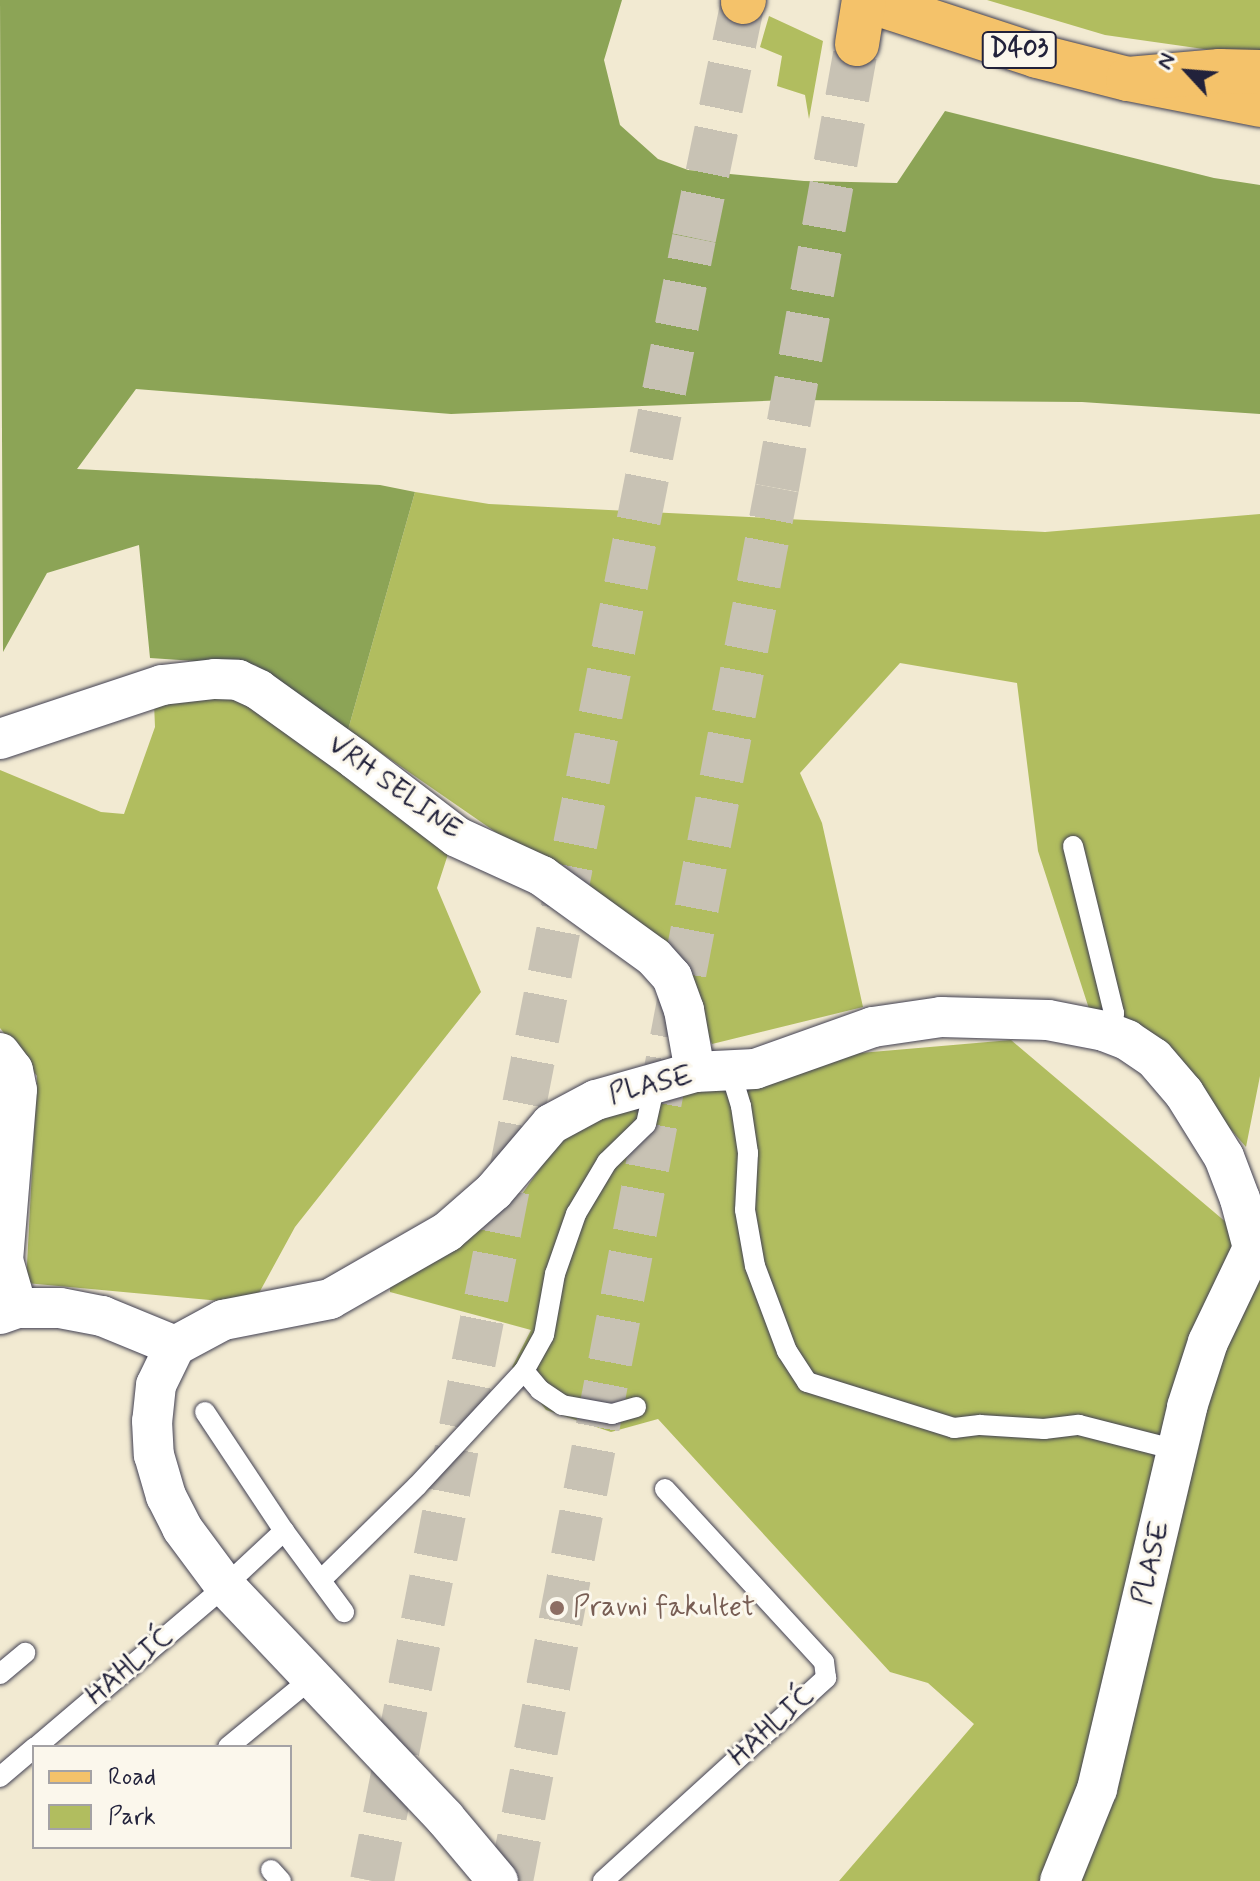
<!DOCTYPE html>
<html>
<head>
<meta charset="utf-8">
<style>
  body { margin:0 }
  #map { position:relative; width:1260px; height:1881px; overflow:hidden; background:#f2ead2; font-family:Mynerve,sans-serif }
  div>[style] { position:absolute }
  .green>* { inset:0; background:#b1bd5f }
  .forest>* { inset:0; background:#8ca456 }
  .highway-tunnel>* { height:44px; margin-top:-22px; transform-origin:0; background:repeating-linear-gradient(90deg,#c8c2b4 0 44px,transparent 0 66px) }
  .roads { filter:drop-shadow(0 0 2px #414052) drop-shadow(0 0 2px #414052) }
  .lane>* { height:20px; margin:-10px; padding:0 10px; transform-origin:10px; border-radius:10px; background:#fff }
  .street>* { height:40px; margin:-20px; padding:0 20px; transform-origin:20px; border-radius:20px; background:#fff }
  .primary>* { height:44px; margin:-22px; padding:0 22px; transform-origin:22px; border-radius:22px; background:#f4c26a }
  .highway>* { height:44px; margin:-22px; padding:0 22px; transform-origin:22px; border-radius:22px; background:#f4c26a }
  .dots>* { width:22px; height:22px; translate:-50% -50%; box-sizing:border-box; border:4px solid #fbf7ec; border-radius:50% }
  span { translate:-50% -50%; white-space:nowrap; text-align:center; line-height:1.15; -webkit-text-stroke:6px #fbf7ec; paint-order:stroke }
  .shield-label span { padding:2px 6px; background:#fbf7ec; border:2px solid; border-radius:6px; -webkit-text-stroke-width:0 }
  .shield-label { font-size:26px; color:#22223b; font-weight:700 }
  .street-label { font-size:28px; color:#22223b }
  .education-label { font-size:28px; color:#785e54 }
  .left { translate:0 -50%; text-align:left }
  .legend { position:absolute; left:32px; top:1745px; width:260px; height:104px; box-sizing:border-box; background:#fbf7ec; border:2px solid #a4a2a5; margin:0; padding:10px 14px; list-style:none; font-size:24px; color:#22223b }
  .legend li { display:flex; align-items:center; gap:16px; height:40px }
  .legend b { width:40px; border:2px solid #a4a2a5 }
  .north { position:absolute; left:1148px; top:32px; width:80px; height:80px; -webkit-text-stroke:6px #fbf7ec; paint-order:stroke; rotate:296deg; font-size:22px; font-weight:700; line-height:32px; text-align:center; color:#22223b }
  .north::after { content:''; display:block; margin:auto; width:28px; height:36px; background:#22223b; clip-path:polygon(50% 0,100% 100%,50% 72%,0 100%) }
</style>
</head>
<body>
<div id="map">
  <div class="green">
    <i style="clip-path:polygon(987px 0,1260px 0,1260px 57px,1105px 35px)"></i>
    <i style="clip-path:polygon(769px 16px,823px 41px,809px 119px,805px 95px,777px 86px,782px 56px,760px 47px)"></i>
    <i style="clip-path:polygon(415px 492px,489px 504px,1045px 532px,1260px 514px,1260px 1076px,1246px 1147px,1138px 1023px,1092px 1018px,1038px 851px,1017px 683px,900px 663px,800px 773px,822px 823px,863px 1007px,712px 1044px,665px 943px,539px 862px,348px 730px)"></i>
    <i style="clip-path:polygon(245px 691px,449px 851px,437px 888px,481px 992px,295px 1227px,253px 1304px,26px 1283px,37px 1076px,0 1028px,0 770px,101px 812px,124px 814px,155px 727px,154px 703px)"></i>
    <i style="clip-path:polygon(1011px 1040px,1260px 1251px,1260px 1881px,839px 1881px,974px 1724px,928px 1683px,890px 1672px,658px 1419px,611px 1432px,546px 1410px,512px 1367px,531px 1330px,390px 1292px,390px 1282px,458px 1245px,520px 1197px,561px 1138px,627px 1103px,837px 1055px)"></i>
  </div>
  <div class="forest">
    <i style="clip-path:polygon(0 0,622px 0,604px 60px,620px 125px,658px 159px,688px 170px,804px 181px,897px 183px,945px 111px,1214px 178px,1260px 185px,1260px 414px,1082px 402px,786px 400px,451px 414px,136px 389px,77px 469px,380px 485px,415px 492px,348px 730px,255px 665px,150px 658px,139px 545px,47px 573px,3px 652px)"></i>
  </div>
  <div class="highway-tunnel">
    <i style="left:372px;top:1881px;width:1674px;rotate:-78.91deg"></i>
    <i style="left:694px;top:238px;width:241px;rotate:-78.3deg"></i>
    <i style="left:511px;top:1881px;width:1418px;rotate:-79.19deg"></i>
    <i style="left:777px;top:488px;width:451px;rotate:-79.8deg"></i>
  </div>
  <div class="roads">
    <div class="lane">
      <i style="left:1073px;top:846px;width:172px;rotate:76.2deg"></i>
      <i style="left:1114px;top:1013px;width:21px;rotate:98deg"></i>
      <i style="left:730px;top:1070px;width:38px;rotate:73deg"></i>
      <i style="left:741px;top:1106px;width:48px;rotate:81.5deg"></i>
      <i style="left:748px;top:1153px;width:57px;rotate:93deg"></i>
      <i style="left:745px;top:1210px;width:57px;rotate:79.9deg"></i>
      <i style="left:755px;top:1266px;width:91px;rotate:69.4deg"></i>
      <i style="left:787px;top:1351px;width:37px;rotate:57deg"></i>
      <i style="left:807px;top:1382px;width:154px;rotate:17.4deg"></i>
      <i style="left:954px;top:1428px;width:26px;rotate:-7deg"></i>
      <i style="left:980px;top:1425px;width:64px;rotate:3.6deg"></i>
      <i style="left:1044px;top:1429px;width:35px;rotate:-7deg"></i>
      <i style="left:1079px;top:1425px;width:101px;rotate:14.3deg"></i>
      <i style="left:524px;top:1371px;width:25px;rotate:50deg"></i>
      <i style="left:540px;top:1390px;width:27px;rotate:34deg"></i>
      <i style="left:562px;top:1405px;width:51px;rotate:10.2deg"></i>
      <i style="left:612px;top:1414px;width:25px;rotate:-16deg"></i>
      <i style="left:205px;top:1412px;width:143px;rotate:56.4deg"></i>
      <i style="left:321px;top:1580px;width:134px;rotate:-44.4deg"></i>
      <i style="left:417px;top:1486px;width:157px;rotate:-47.1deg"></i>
      <i style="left:524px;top:1371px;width:41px;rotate:-60.9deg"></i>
      <i style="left:544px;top:1335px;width:62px;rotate:-79.8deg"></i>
      <i style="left:555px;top:1274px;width:64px;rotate:-70.7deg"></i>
      <i style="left:576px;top:1214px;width:61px;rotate:-59.2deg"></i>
      <i style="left:607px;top:1162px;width:54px;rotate:-44.3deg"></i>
      <i style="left:646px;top:1124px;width:41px;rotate:-77.3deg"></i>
      <i style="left:0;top:1674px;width:33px;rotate:-40deg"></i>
      <i style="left:36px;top:1747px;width:248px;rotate:-40.4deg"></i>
      <i style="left:225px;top:1586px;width:81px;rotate:-43deg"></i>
      <i style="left:284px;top:1531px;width:101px;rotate:53.5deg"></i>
      <i style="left:228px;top:1747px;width:109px;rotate:-39.4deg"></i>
      <i style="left:0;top:1777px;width:45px;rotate:-40.5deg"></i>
      <i style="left:271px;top:1870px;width:15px;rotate:48deg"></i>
      <i style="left:603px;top:1881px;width:302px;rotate:-42.3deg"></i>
      <i style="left:826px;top:1678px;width:16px;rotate:-97deg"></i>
      <i style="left:824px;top:1662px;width:235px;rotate:-132.6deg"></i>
    </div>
    <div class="street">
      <i style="left:0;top:739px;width:171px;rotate:-18.4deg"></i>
      <i style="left:162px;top:685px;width:53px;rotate:-6.5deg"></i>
      <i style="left:215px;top:679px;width:23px;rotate:2deg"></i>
      <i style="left:238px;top:680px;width:23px;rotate:25deg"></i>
      <i style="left:259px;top:690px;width:118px;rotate:35.7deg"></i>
      <i style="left:355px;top:759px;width:128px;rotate:37.4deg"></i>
      <i style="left:457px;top:837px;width:94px;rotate:24.6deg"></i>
      <i style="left:542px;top:876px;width:138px;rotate:35.9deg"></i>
      <i style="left:654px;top:957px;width:27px;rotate:48deg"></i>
      <i style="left:672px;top:977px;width:35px;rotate:70deg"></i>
      <i style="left:684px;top:1010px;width:63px;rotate:79.9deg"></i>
      <i style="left:0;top:1053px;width:21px;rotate:53deg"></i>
      <i style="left:13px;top:1070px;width:20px;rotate:79deg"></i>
      <i style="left:17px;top:1090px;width:171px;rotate:94.7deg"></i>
      <i style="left:3px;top:1260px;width:50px;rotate:73.7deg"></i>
      <i style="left:0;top:1314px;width:18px;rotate:-19deg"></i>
      <i style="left:17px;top:1308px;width:43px"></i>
      <i style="left:60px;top:1308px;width:43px;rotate:10.8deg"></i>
      <i style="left:102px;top:1316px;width:79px;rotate:22.3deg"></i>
      <i style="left:175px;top:1346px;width:55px;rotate:-28.4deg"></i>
      <i style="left:223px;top:1320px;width:109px;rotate:-11.1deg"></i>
      <i style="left:330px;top:1299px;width:135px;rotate:-29.8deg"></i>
      <i style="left:447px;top:1232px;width:62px;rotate:-41.1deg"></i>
      <i style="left:494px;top:1191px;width:88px;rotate:-49.6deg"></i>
      <i style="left:551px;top:1124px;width:51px;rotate:-28.1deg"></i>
      <i style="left:596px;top:1100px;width:103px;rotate:-15.8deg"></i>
      <i style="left:695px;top:1072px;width:60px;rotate:-2.9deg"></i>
      <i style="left:755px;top:1069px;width:125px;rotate:-19.6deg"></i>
      <i style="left:873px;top:1027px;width:69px;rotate:-8.4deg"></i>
      <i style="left:941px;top:1017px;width:107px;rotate:1.6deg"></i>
      <i style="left:1048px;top:1020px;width:57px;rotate:11.1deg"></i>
      <i style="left:1104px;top:1031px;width:25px;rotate:21deg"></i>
      <i style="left:1127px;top:1040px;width:32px;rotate:34deg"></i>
      <i style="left:1154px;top:1058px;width:46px;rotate:49.4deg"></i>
      <i style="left:1184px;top:1093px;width:75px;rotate:58deg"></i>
      <i style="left:1224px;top:1157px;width:45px;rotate:69.1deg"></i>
      <i style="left:1240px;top:1199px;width:51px;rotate:75.1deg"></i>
      <i style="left:175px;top:1346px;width:43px;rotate:116deg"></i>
      <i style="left:156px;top:1385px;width:36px;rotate:96deg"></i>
      <i style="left:152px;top:1421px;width:34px;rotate:87deg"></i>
      <i style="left:154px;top:1455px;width:43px;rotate:73.7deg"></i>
      <i style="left:166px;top:1496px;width:36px;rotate:63deg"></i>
      <i style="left:182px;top:1528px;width:72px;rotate:53.4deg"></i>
      <i style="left:225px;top:1586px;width:320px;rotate:46.5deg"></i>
      <i style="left:445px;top:1818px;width:82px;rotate:49.9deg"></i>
      <i style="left:1060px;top:1881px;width:99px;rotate:-68.1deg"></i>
      <i style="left:1097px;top:1789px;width:392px;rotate:-76.7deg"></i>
      <i style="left:1187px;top:1407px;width:68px;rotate:-72.1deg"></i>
      <i style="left:1208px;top:1342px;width:104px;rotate:-64.4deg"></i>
      <i style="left:1253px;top:1248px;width:7px;rotate:-8deg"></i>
    </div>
    <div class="primary">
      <i style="left:866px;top:0;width:180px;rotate:18.1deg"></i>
      <i style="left:1037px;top:56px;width:94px;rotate:14.2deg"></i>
      <i style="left:1128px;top:79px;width:135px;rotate:11.1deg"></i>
    </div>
    <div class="highway">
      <i style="left:743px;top:2px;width:2px;rotate:-63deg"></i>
      <i style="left:857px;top:44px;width:45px;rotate:-81deg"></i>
      <i style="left:1128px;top:79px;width:92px;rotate:-5deg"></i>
      <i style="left:1220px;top:71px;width:40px;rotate:1.4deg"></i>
    </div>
  </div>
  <div class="dots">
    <i style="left:557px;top:1608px;background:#8d6e63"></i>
  </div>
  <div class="shield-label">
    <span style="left:1019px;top:50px">D403</span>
  </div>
  <div class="street-label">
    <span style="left:394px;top:788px;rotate:36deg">VRH SELINE</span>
    <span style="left:651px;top:1086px;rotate:-14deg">PLASE</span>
    <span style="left:1152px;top:1563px;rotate:-77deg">PLASE</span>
    <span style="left:130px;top:1667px;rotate:-40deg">HAHLIĆ</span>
    <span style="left:772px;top:1727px;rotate:-42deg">HAHLIĆ</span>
  </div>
  <div class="education-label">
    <span class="left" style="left:573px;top:1608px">Pravni fakultet</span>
  </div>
  <ul class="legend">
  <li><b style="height:10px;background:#f4c26a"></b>Road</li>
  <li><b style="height:22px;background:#b1bd5f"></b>Park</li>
  </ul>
  <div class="north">N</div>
</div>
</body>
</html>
